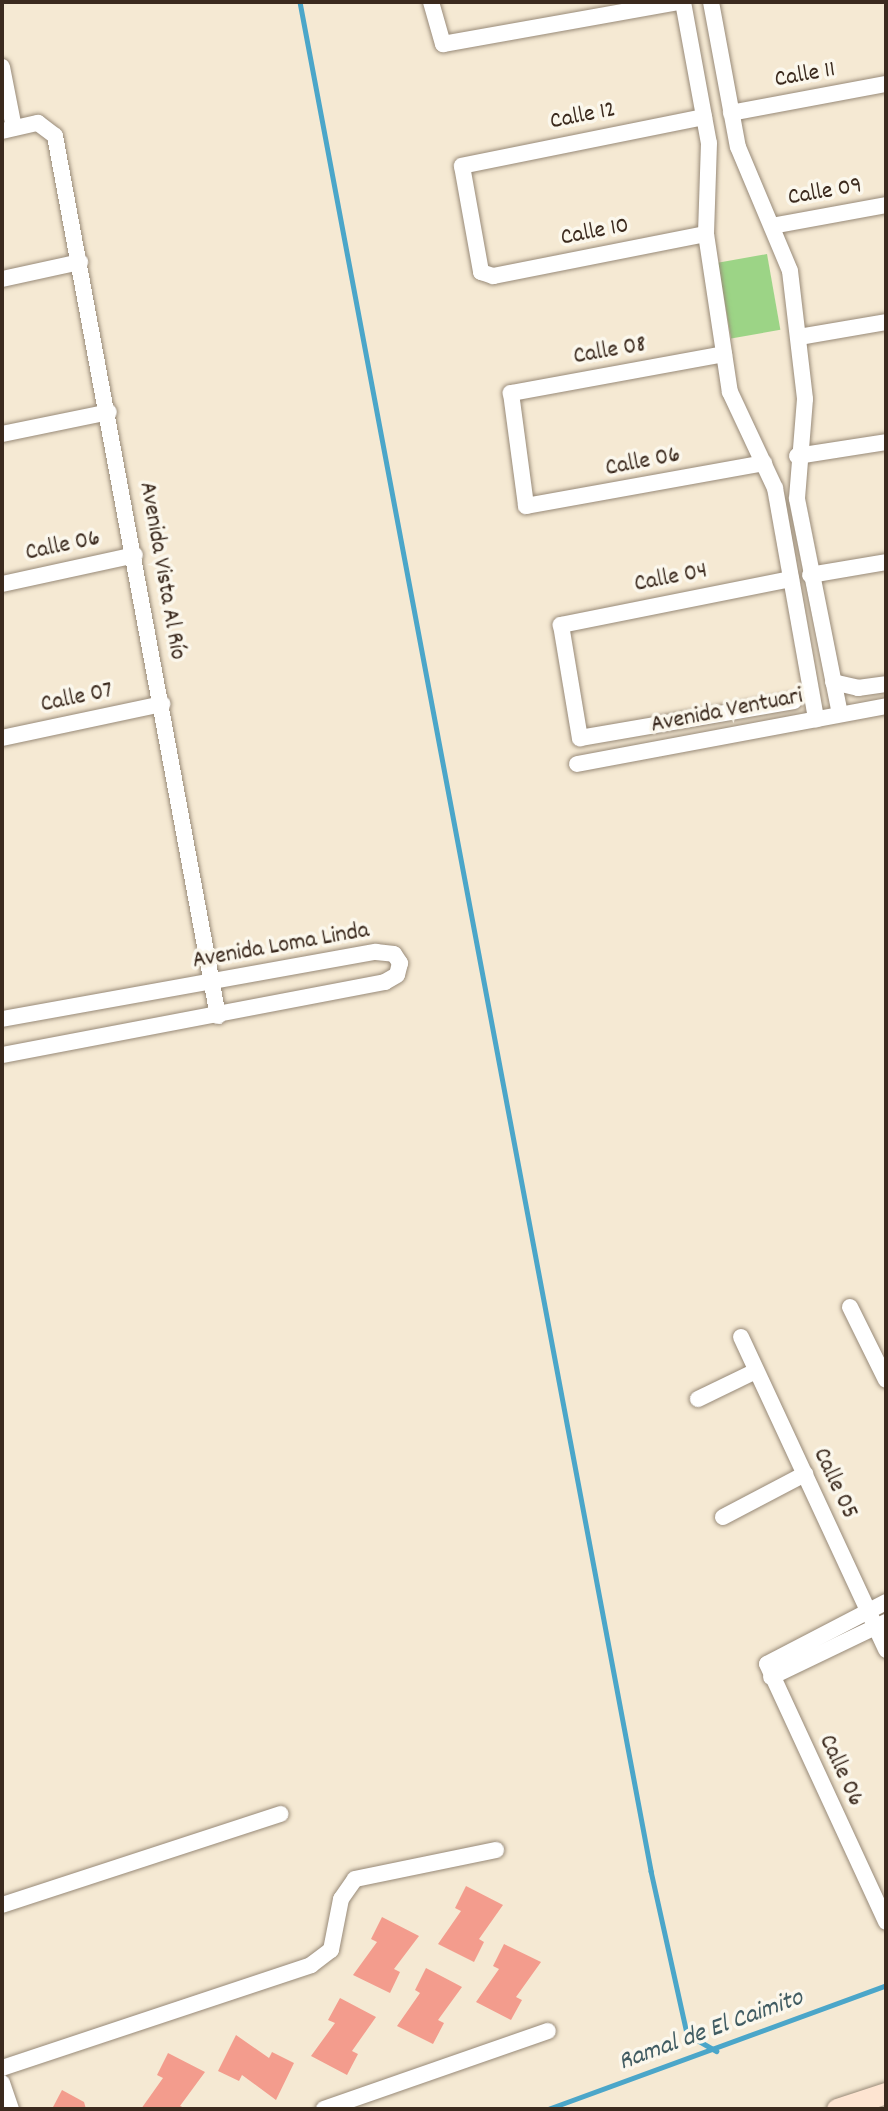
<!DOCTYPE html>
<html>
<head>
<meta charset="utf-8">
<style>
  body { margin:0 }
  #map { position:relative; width:888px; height:2111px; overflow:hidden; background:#f5e9d3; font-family:Dekko,sans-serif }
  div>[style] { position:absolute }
  .green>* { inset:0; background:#9cd486; transform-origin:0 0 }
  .stream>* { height:4.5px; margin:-2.25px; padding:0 2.25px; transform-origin:2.25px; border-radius:2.25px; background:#4ba6c9 }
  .building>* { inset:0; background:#f39c8d }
  .roads { filter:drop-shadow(0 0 2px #988a78) drop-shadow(0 0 2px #988a78) }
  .street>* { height:16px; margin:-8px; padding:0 8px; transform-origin:8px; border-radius:8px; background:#fff }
  .secondary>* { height:21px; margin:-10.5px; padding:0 10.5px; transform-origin:10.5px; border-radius:10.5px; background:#fde4d1 }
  span { translate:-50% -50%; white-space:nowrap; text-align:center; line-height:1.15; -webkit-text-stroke:7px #fbf7ec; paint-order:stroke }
  .street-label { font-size:24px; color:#3b2a1e }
  .water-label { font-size:26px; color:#415c62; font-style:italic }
  .frame { position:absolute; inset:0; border:4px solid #3b2a1e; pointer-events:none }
</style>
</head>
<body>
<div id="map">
  <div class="green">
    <i style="left:767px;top:254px;width:77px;height:50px;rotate:80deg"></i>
  </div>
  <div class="stream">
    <i style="left:300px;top:2px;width:1902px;rotate:79.36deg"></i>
    <i style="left:651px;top:1871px;width:167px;rotate:77.5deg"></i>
    <i style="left:687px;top:2034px;width:34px;rotate:30deg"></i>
    <i style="left:548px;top:2109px;width:360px;rotate:-20.1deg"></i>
  </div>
  <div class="building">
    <i style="clip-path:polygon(466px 1886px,503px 1905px,479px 1939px,484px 1942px,474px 1962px,438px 1944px,461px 1911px,455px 1908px)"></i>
    <i style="clip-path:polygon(382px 1917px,419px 1936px,394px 1969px,400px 1972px,390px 1993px,353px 1975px,377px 1942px,371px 1939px)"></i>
    <i style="clip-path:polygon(504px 1944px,541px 1962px,516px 1997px,522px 2000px,511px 2020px,476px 2002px,499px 1969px,493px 1966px)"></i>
    <i style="clip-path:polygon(426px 1968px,462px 1987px,438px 2020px,444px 2023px,433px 2044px,397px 2026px,420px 1993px,415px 1990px)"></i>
    <i style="clip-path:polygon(340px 1998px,376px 2017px,352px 2051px,358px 2054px,347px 2075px,311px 2056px,335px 2023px,328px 2020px)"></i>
    <i style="clip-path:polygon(236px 2035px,269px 2058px,272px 2052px,294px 2063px,276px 2100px,242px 2075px,239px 2081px,218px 2071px)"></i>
    <i style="clip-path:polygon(168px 2053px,205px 2072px,180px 2106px,187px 2109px,141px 2109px,163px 2078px,157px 2075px)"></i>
    <i style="clip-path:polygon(62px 2090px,84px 2102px,86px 2109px,52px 2109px)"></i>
  </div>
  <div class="roads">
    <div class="street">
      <i style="left:431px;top:2px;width:44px;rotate:74.1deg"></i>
      <i style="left:443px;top:44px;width:240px;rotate:-10.1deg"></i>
      <i style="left:683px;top:2px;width:143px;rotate:79.6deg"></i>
      <i style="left:709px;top:143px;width:91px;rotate:91.9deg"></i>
      <i style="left:706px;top:234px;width:160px;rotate:81.4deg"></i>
      <i style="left:730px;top:392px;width:106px;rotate:64.9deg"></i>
      <i style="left:775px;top:488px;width:235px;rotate:79.9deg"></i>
      <i style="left:711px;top:2px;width:147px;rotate:79.5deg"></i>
      <i style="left:738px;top:147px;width:134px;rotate:67.2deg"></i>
      <i style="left:790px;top:271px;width:129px;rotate:83.3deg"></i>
      <i style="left:805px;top:399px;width:100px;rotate:94.6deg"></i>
      <i style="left:797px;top:499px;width:219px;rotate:78.7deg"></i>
      <i style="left:2px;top:67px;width:62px;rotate:78.9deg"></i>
      <i style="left:731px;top:113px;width:158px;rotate:-10.6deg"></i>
      <i style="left:704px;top:117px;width:247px;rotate:168.6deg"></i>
      <i style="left:462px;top:166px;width:108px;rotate:79.8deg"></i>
      <i style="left:481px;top:272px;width:13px;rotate:18deg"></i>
      <i style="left:493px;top:276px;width:217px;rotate:-11.2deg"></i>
      <i style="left:2px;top:131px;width:37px;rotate:-13deg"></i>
      <i style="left:38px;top:123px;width:21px;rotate:37deg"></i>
      <i style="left:55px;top:136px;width:895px;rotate:79.51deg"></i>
      <i style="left:772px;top:226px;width:116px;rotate:-10.4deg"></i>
      <i style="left:2px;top:279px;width:80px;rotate:-12.3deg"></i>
      <i style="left:799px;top:337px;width:88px;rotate:-9.8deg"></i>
      <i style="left:724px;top:354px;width:217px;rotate:169.6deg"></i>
      <i style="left:511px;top:393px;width:114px;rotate:82.4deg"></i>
      <i style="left:526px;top:506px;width:242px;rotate:-10.2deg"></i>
      <i style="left:2px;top:434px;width:109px;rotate:-11.6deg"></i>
      <i style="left:797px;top:456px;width:90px;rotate:-8.9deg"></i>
      <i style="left:810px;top:575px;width:77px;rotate:-9.7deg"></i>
      <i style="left:791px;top:579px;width:235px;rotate:168.7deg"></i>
      <i style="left:561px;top:625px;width:115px;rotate:80.5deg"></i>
      <i style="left:580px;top:738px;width:217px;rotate:-9.8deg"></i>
      <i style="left:2px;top:584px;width:136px;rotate:-12.3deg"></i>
      <i style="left:833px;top:682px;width:26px;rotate:13deg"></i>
      <i style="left:858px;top:688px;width:28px;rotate:-8deg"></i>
      <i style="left:2px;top:738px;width:164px;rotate:-12deg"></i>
      <i style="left:577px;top:764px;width:314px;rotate:-10.6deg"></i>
      <i style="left:2px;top:1019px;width:380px;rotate:-10.2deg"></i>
      <i style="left:376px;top:952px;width:18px;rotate:6deg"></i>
      <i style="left:394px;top:954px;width:11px;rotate:56deg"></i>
      <i style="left:400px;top:963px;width:12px;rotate:104deg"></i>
      <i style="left:397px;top:975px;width:14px;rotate:150deg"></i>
      <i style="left:385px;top:982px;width:390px;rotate:169.2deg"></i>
      <i style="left:850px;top:1307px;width:81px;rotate:63.7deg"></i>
      <i style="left:741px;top:1337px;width:345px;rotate:65.1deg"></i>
      <i style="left:698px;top:1399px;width:64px;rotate:-25.8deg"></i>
      <i style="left:723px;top:1517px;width:93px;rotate:-27.7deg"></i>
      <i style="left:886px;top:1602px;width:134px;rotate:152.5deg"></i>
      <i style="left:767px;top:1664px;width:284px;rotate:65.2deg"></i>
      <i style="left:771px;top:1677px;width:127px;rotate:-25.6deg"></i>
      <i style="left:2px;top:1905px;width:293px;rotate:-18.1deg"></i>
      <i style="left:2px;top:2068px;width:326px;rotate:-18.4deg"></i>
      <i style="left:311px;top:1965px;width:25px;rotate:-37deg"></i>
      <i style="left:331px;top:1950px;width:52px;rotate:-78.9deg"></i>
      <i style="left:341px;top:1899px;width:24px;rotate:-55deg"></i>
      <i style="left:355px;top:1879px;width:144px;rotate:-11.6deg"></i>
      <i style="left:2px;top:2083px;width:28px;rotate:71deg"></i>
      <i style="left:324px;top:2109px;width:237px;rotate:-19.2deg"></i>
    </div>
    <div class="secondary">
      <i style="left:837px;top:2109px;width:52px;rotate:-18.1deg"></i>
    </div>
  </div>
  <div class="street-label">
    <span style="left:805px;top:76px;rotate:-10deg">Calle 11</span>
    <span style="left:583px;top:117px;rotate:-11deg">Calle 12</span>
    <span style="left:825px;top:193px;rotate:-10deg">Calle 09</span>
    <span style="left:595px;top:233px;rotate:-11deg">Calle 10</span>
    <span style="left:610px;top:352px;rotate:-10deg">Calle 08</span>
    <span style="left:643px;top:463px;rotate:-11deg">Calle 06</span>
    <span style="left:63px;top:547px;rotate:-12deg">Calle 06</span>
    <span style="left:161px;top:571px;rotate:80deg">Avenida Vista Al Río</span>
    <span style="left:671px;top:579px;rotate:-11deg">Calle 04</span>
    <span style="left:77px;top:699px;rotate:-12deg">Calle 07</span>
    <span style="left:727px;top:712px;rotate:-11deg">Avenida Ventuari</span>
    <span style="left:281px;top:947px;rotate:-10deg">Avenida Loma Linda</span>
    <span style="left:834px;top:1484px;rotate:65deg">Calle 05</span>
    <span style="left:840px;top:1771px;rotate:65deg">Calle 06</span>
  </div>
  <div class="water-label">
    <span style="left:711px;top:2031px;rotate:-20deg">Ramal de El Caimito</span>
  </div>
  <div class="frame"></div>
</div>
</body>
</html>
